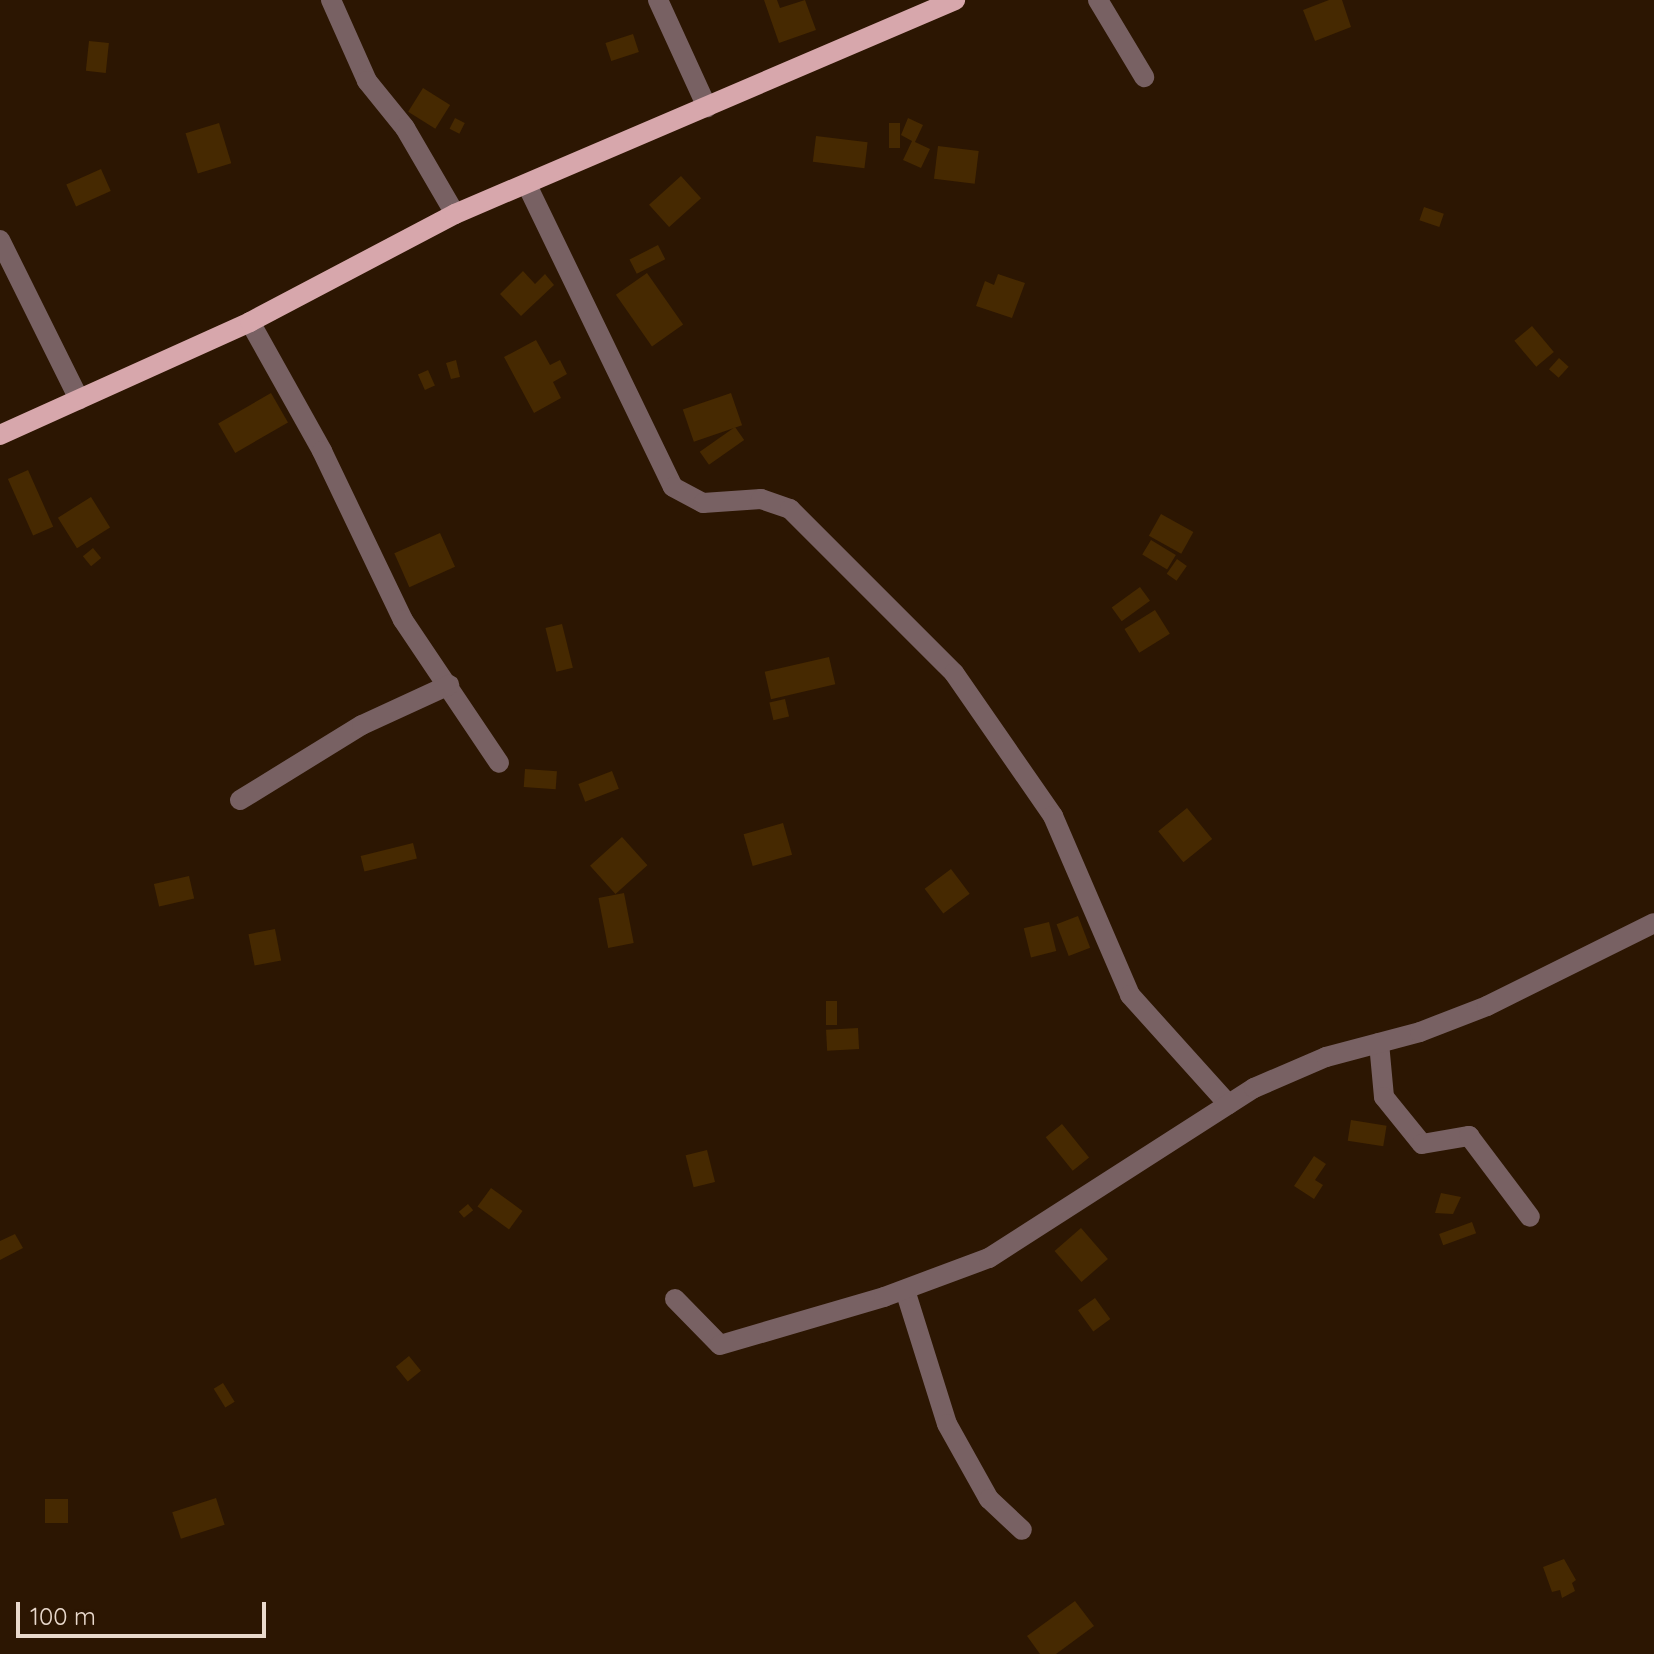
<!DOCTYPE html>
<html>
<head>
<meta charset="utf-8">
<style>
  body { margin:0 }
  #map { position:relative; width:1654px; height:1654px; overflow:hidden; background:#2c1602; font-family:Quicksand,sans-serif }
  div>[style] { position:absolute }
  .building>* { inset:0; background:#462901; transform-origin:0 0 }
  .minor>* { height:20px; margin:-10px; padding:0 10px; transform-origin:10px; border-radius:10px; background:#786163 }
  .major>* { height:20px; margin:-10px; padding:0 10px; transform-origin:10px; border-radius:10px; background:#d7a7ac }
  span { translate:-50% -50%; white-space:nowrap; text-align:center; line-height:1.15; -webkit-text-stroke:6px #2c1602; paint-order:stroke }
  .scale { position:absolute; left:16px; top:1602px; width:250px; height:36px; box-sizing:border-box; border:4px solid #e9d9cd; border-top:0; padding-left:10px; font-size:24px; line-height:28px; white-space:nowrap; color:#e9d9cd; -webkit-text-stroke:6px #2c1602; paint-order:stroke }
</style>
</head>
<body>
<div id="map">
  <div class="building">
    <i style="clip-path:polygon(764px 0,777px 0,780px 8px,805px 0,816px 30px,779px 43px)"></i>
    <i style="clip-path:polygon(1329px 0,1342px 0,1351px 27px,1315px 41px,1303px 10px)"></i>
    <i style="left:633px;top:34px;width:19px;height:29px;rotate:72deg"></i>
    <i style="left:89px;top:41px;width:20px;height:30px;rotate:6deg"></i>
    <i style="left:423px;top:88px;width:32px;height:28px;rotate:32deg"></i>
    <i style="left:455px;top:118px;width:11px;height:12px;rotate:27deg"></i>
    <i style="clip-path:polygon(908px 118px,923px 125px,915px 142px,930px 149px,921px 168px,903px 160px,912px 141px,901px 135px)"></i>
    <i style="left:219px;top:123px;width:42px;height:35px;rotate:73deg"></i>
    <i style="left:889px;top:123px;width:11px;height:25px"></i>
    <i style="left:816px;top:136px;width:52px;height:26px;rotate:7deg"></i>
    <i style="left:938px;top:146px;width:41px;height:33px;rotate:7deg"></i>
    <i style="left:101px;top:169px;width:24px;height:38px;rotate:66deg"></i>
    <i style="left:681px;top:176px;width:30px;height:43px;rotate:48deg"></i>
    <i style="left:1424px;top:207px;width:21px;height:14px;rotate:19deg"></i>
    <i style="left:658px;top:245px;width:16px;height:32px;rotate:63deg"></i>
    <i style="clip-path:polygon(523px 271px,535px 284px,545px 274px,554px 285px,521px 316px,500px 294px)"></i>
    <i style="left:647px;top:273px;width:63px;height:38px;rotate:55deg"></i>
    <i style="clip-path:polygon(998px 274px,1025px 283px,1012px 318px,976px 306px,985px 281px,994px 285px)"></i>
    <i style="left:1532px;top:326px;width:34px;height:23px;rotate:50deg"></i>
    <i style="clip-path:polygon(536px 340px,550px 365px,560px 360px,567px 374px,553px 382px,561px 398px,534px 413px,504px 357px)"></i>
    <i style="left:1559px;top:358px;width:13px;height:15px;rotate:42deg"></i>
    <i style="clip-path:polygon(456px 360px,460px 377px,451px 379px,446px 363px)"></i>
    <i style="left:428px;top:370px;width:17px;height:11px;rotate:66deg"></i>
    <i style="left:271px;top:393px;width:34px;height:61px;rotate:60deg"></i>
    <i style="left:731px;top:393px;width:34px;height:51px;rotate:71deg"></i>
    <i style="left:735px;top:427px;width:16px;height:43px;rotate:55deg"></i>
    <i style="left:28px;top:470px;width:62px;height:22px;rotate:66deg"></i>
    <i style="left:91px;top:497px;width:36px;height:39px;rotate:58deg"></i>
    <i style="left:1161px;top:514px;width:37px;height:25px;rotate:29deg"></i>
    <i style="left:440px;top:533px;width:37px;height:50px;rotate:66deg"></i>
    <i style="left:1151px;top:540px;width:29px;height:17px;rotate:31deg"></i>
    <i style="left:93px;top:548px;width:13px;height:13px;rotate:51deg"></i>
    <i style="left:1177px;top:559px;width:12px;height:18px;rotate:35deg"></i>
    <i style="left:1140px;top:587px;width:17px;height:35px;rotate:54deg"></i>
    <i style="left:1155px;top:610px;width:28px;height:36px;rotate:58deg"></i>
    <i style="left:562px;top:624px;width:45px;height:17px;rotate:76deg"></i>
    <i style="left:829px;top:657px;width:28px;height:66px;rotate:77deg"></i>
    <i style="left:785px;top:699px;width:18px;height:16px;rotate:77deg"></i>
    <i style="left:525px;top:769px;width:32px;height:18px;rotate:4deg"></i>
    <i style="left:612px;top:771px;width:19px;height:36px;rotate:69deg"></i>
    <i style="left:1187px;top:808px;width:40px;height:37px;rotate:51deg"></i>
    <i style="left:783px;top:823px;width:33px;height:41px;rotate:74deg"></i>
    <i style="left:622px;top:837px;width:38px;height:43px;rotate:48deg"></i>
    <i style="left:413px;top:843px;width:16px;height:54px;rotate:76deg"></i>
    <i style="left:951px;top:869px;width:31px;height:33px;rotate:53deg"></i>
    <i style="left:189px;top:876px;width:23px;height:36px;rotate:77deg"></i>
    <i style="left:624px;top:893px;width:51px;height:26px;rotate:79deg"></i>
    <i style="left:1078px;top:916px;width:34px;height:23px;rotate:69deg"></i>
    <i style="left:1049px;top:922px;width:30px;height:26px;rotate:76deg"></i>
    <i style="left:275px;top:929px;width:32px;height:27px;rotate:79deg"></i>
    <i style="left:826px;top:1001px;width:11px;height:24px"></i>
    <i style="left:858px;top:1028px;width:21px;height:32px;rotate:87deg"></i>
    <i style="left:1351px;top:1120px;width:36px;height:21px;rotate:9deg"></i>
    <i style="left:1062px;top:1124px;width:43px;height:21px;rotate:51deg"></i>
    <i style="left:707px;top:1150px;width:33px;height:22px;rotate:76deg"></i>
    <i style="clip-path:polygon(1314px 1156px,1326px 1164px,1315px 1180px,1323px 1185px,1314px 1199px,1294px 1186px)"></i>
    <i style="left:491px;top:1188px;width:39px;height:23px;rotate:36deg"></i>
    <i style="clip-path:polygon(1441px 1193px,1461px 1197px,1453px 1214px,1435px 1213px)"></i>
    <i style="left:468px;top:1204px;width:8px;height:12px;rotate:50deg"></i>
    <i style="left:1472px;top:1222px;width:12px;height:35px;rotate:70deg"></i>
    <i style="left:1081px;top:1228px;width:41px;height:35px;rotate:49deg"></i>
    <i style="clip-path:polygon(15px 1234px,23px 1248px,0 1260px,0 1241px)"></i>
    <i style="left:1095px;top:1298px;width:26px;height:21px;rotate:54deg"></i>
    <i style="left:409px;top:1356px;width:19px;height:17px;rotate:51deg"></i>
    <i style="left:223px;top:1383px;width:22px;height:11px;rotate:58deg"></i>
    <i style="left:216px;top:1498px;width:28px;height:46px;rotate:72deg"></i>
    <i style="left:45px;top:1499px;width:23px;height:24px"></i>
    <i style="clip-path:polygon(1564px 1559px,1576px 1580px,1572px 1583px,1575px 1591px,1562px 1598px,1560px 1590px,1552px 1592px,1543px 1567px)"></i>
    <i style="clip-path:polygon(1075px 1601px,1094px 1626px,1056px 1654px,1040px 1654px,1027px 1636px)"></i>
  </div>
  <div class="minor">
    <i style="left:331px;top:0;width:89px;rotate:66deg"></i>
    <i style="left:367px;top:81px;width:60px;rotate:51deg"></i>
    <i style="left:405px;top:128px;width:99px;rotate:59.8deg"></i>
    <i style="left:658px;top:0;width:118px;rotate:65.4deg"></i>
    <i style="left:1098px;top:0;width:90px;rotate:59.1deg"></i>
    <i style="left:527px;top:185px;width:335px;rotate:64.2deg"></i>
    <i style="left:673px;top:487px;width:34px;rotate:28deg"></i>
    <i style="left:703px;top:503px;width:58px;rotate:-3.9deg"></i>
    <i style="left:761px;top:499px;width:31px;rotate:19deg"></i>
    <i style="left:790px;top:509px;width:232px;rotate:45deg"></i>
    <i style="left:954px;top:673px;width:174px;rotate:55.3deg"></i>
    <i style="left:1053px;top:816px;width:195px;rotate:66.7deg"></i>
    <i style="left:1130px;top:995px;width:147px;rotate:48deg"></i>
    <i style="left:0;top:240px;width:178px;rotate:63.6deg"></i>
    <i style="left:250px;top:322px;width:148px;rotate:60.8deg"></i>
    <i style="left:322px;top:451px;width:187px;rotate:64.4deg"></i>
    <i style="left:403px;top:620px;width:172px;rotate:56.1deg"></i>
    <i style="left:240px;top:800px;width:143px;rotate:-31.6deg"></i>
    <i style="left:362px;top:725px;width:96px;rotate:-24.7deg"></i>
    <i style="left:1379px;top:1043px;width:54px;rotate:84.7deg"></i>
    <i style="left:1384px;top:1097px;width:60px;rotate:51deg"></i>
    <i style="left:1422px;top:1144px;width:48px;rotate:-9.7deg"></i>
    <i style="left:1469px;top:1136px;width:101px;rotate:53deg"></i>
    <i style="left:905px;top:1290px;width:140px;rotate:72.6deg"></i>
    <i style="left:947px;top:1424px;width:86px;rotate:60.8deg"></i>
    <i style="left:989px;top:1499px;width:45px;rotate:43.2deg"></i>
    <i style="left:675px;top:1299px;width:64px;rotate:45.6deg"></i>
    <i style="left:720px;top:1345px;width:171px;rotate:-16.3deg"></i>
    <i style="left:884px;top:1297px;width:112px;rotate:-20.4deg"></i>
    <i style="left:989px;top:1258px;width:315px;rotate:-32.7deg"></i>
    <i style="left:1254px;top:1088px;width:78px;rotate:-23.3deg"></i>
    <i style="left:1326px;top:1057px;width:97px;rotate:-14.9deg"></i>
    <i style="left:1420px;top:1032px;width:72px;rotate:-21.2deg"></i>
    <i style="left:1487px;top:1006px;width:186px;rotate:-26.4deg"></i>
  </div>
  <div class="major">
    <i style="left:0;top:435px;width:274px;rotate:-24.3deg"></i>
    <i style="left:250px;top:322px;width:232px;rotate:-27.8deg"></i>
    <i style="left:455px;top:214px;width:544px;rotate:-23.17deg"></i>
  </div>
  <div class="scale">100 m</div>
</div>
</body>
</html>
